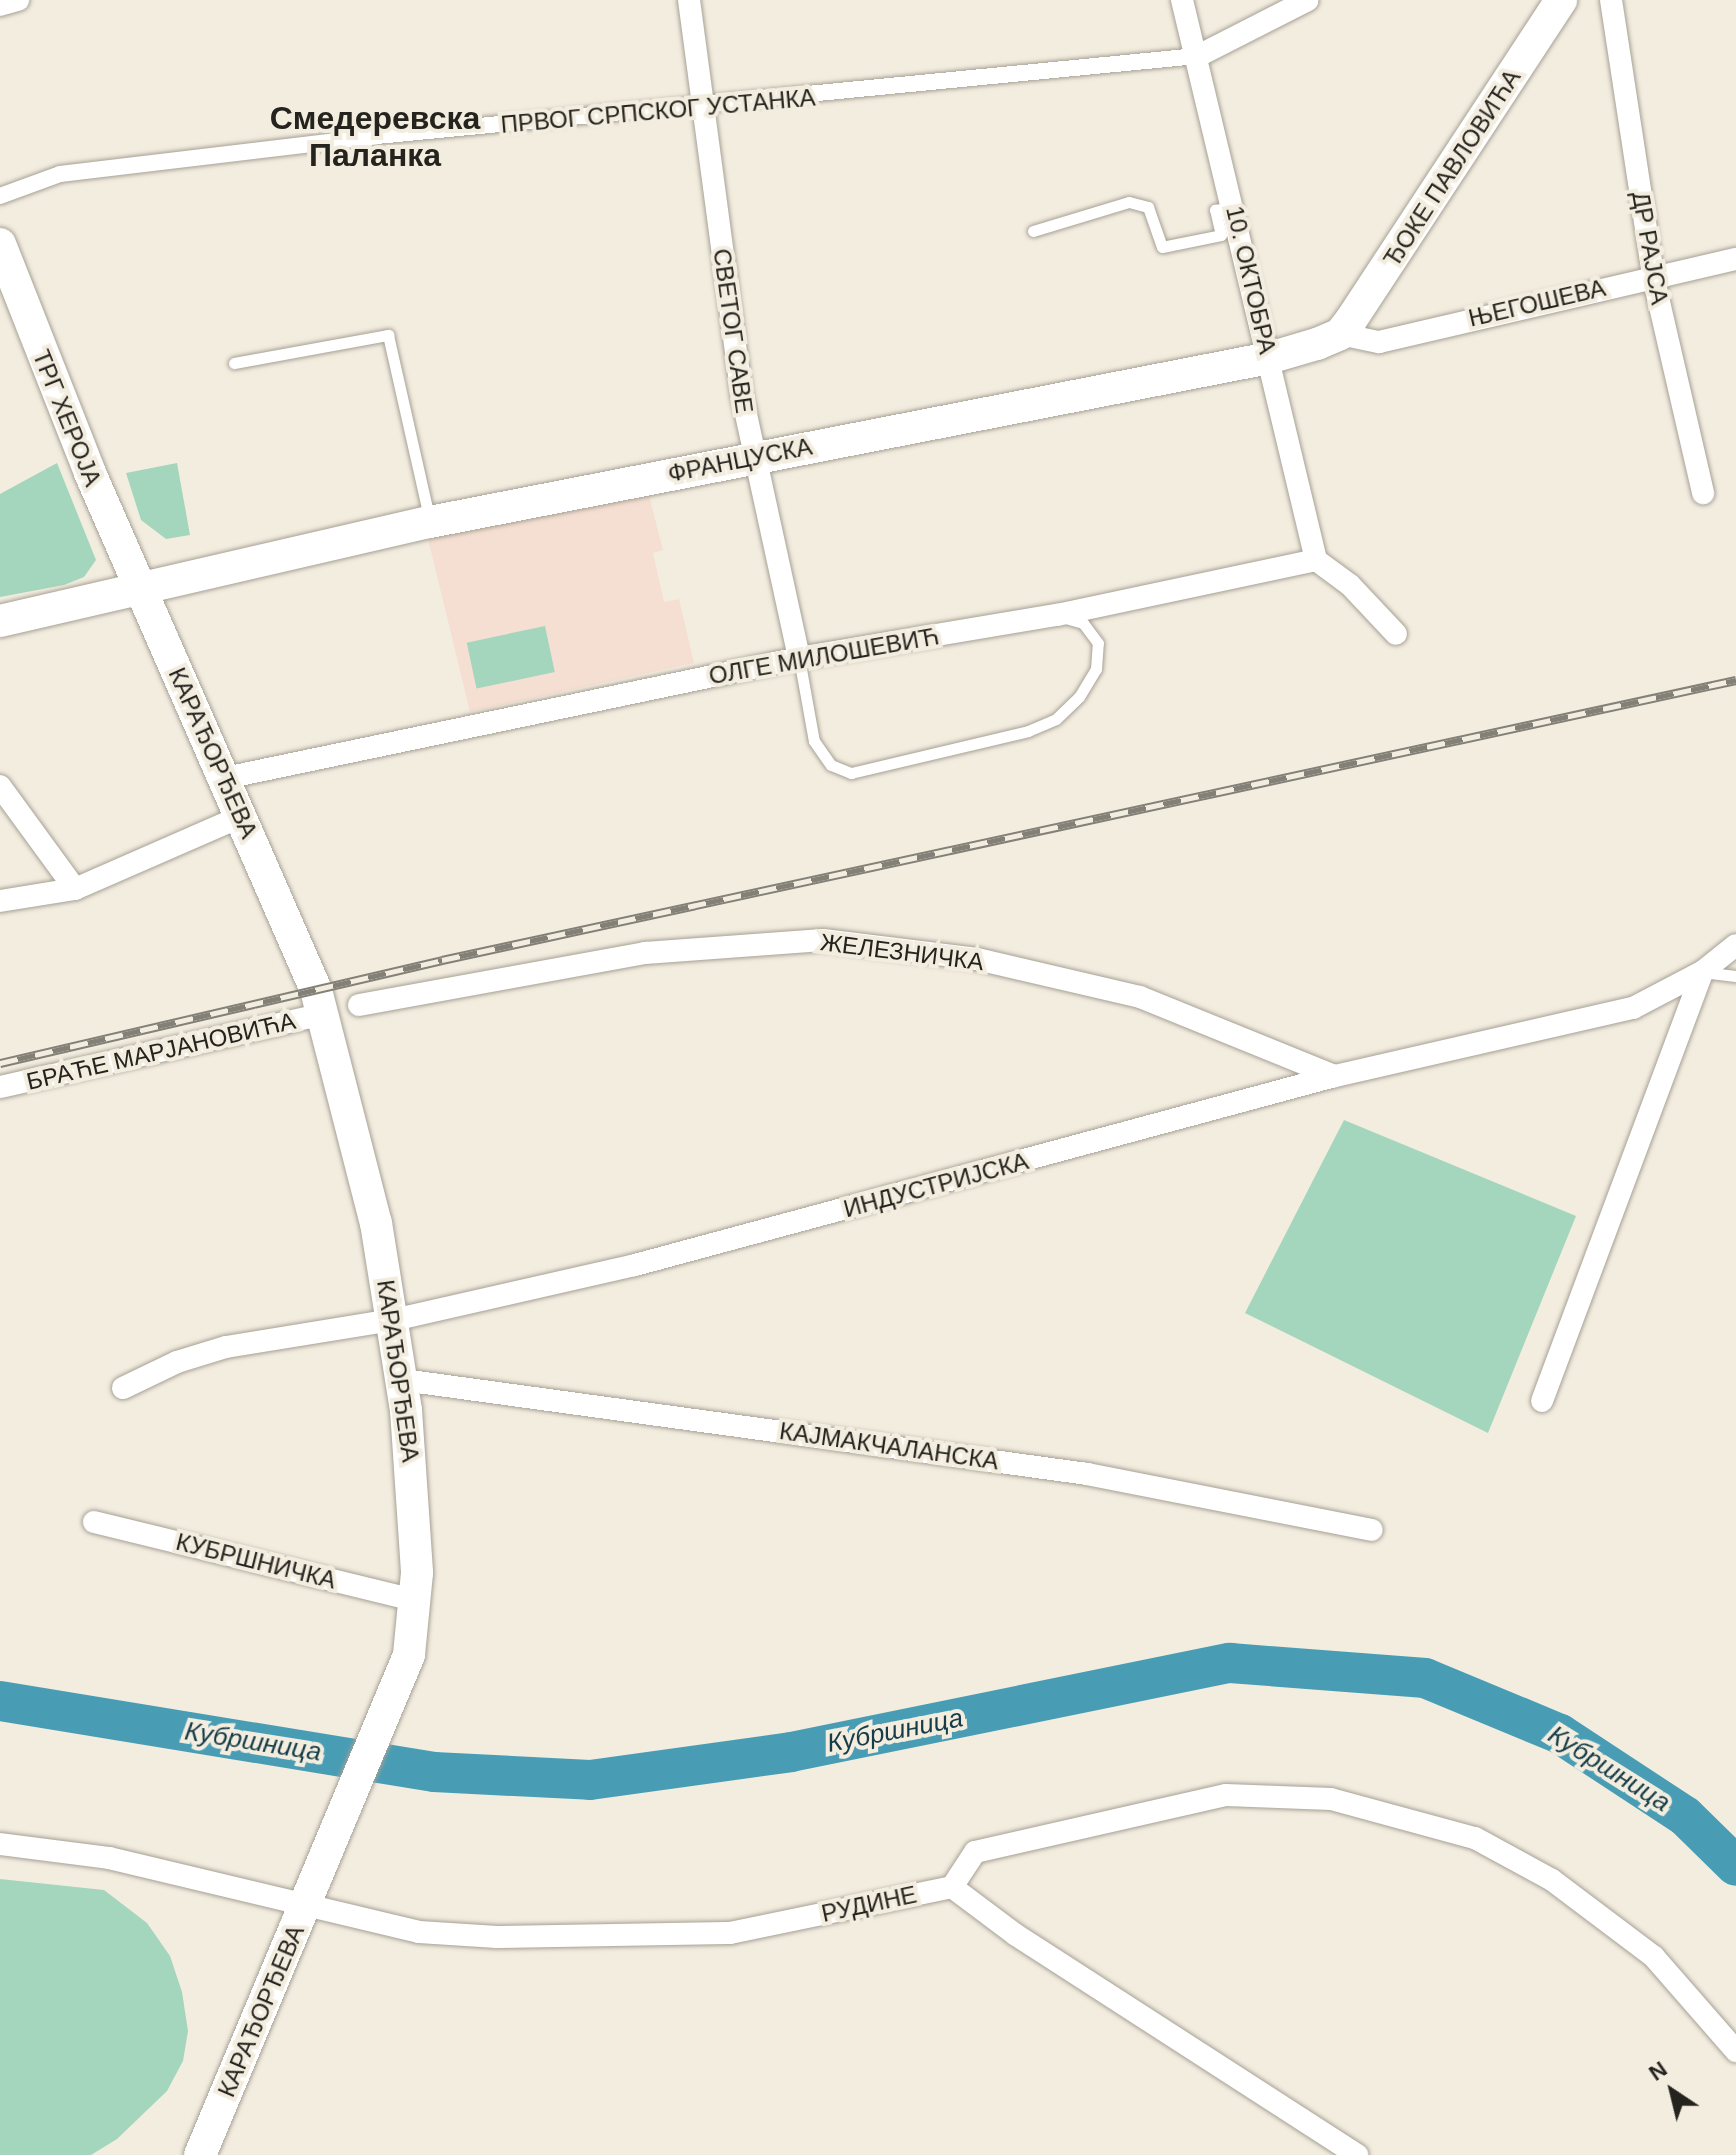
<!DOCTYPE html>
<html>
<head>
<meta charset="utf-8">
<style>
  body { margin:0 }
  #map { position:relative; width:1736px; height:2155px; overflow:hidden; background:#f3ede0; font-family:Helvetica,sans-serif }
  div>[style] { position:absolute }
  .education>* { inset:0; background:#f5dfd2 }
  .green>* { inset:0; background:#a3d6bc; transform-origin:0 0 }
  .river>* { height:40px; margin:-20px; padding:0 20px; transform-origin:20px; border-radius:20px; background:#489db5 }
  .roads { filter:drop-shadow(0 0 2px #a7a195) drop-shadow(0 0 2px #a7a195) }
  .service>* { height:11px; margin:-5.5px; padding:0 5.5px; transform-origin:5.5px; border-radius:5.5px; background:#fff }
  .pedestrian>* { height:16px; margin:-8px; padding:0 8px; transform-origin:8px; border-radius:8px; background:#fff }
  .minor>* { height:22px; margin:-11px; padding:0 11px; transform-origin:11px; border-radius:11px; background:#fff }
  .secondary>* { height:32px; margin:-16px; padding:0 16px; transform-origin:16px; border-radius:16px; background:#fff }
  .rail>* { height:9px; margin-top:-4.5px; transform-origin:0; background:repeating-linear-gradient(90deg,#f3ede0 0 18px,#838077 0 36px); box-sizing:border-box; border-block:2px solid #838077 }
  span { translate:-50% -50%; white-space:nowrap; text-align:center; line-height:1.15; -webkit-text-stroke:8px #f3ede0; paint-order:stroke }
  .street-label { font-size:24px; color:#25231e }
  .water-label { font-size:26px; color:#153c47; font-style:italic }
  .district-label { font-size:32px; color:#25231e; font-weight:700 }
  .north { position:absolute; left:1632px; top:2051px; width:80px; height:80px; -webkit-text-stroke:6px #f3ede0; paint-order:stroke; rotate:325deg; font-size:22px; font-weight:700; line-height:32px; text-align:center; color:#25231e }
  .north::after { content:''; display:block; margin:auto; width:28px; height:36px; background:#25231e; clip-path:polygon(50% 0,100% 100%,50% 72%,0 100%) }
</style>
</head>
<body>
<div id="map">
  <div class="education">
    <i style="clip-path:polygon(647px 487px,663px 550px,653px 553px,664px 602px,679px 599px,694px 663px,470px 712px,428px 539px)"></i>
  </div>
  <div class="green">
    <i style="clip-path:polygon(57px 463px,96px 560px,84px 577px,64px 585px,0 597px,0 494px)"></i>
    <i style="clip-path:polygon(177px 463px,190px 535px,166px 539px,141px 520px,126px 473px)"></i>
    <i style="left:545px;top:626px;width:47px;height:80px;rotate:78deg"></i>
    <i style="clip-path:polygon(1344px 1120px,1576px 1216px,1488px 1433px,1245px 1313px)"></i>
    <i style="clip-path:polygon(0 1879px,104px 1890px,147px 1923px,170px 1956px,182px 1992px,188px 2031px,183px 2061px,167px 2091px,117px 2139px,91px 2155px,0 2155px)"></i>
  </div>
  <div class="river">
    <i style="left:0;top:1701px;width:440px;rotate:9.3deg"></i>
    <i style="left:434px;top:1772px;width:156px;rotate:2.9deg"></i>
    <i style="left:590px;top:1780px;width:203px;rotate:-7.9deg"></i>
    <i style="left:791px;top:1752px;width:448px;rotate:-11.5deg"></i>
    <i style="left:1230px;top:1663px;width:196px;rotate:4.4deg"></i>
    <i style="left:1425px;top:1678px;width:146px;rotate:22.5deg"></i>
    <i style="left:1560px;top:1734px;width:149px;rotate:33.3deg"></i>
    <i style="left:1685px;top:1816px;width:71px;rotate:44.4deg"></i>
  </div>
  <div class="roads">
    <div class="service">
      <i style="left:1033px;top:231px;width:100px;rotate:-16.8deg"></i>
      <i style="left:1129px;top:202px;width:20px;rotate:15deg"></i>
      <i style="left:1148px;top:207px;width:42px;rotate:70.7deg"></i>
      <i style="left:1162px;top:247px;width:60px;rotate:-11.5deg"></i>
      <i style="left:1221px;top:235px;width:26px;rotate:-103deg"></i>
      <i style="left:1215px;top:210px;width:18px;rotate:-9deg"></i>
      <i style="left:234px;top:363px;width:157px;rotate:-10.3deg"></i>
      <i style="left:388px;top:335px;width:191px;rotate:77.3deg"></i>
      <i style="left:799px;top:658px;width:84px;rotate:79.8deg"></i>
      <i style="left:814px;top:741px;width:29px;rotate:55deg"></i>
      <i style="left:831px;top:765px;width:22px;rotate:22deg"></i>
      <i style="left:851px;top:773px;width:182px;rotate:-13.3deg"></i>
      <i style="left:1028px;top:731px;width:30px;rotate:-23deg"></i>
      <i style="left:1056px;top:719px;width:32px;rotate:-44deg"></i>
      <i style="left:1079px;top:697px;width:33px;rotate:-59deg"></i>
      <i style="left:1096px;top:669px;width:26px;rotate:-86deg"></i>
      <i style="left:1098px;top:643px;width:25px;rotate:-127deg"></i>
      <i style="left:1083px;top:623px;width:19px;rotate:-164deg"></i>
      <i style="left:1702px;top:972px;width:34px;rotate:7deg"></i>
    </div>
    <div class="pedestrian">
      <i style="left:0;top:196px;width:64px;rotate:-20.1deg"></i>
      <i style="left:60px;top:174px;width:319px;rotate:-6.8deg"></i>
      <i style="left:377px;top:136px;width:825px;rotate:-5.57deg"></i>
    </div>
    <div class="minor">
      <i style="left:689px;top:0;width:400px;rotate:82.4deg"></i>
      <i style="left:742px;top:396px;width:268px;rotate:77.7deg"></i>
      <i style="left:1182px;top:0;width:576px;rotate:76.54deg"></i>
      <i style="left:1611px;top:0;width:279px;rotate:81.3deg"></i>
      <i style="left:1653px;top:276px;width:223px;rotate:77deg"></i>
      <i style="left:0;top:5px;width:19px;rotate:-16deg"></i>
      <i style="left:1198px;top:56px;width:123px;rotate:-27deg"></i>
      <i style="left:1340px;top:334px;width:40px;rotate:12deg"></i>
      <i style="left:1379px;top:342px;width:367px;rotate:-13.1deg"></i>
      <i style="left:225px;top:778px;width:586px;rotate:-11.81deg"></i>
      <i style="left:799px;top:658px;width:262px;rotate:-9.5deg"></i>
      <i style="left:1057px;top:615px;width:265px;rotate:-12deg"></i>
      <i style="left:1316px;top:560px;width:42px;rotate:36.3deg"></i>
      <i style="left:1350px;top:585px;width:67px;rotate:46.8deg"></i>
      <i style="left:0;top:786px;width:127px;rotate:53.9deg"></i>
      <i style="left:0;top:901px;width:76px;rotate:-9.1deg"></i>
      <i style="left:75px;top:889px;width:182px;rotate:-23.6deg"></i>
      <i style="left:359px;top:1005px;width:291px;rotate:-10.3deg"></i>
      <i style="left:645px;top:953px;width:178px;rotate:-4.2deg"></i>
      <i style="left:823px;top:940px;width:155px;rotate:7deg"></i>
      <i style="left:977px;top:959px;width:167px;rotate:13.1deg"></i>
      <i style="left:1140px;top:997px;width:210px;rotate:22.1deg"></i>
      <i style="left:0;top:1087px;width:331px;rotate:-12.7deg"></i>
      <i style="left:403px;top:1380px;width:690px;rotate:7.82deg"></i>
      <i style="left:1087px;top:1474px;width:290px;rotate:11.1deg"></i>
      <i style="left:123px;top:1388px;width:60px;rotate:-25.7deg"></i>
      <i style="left:177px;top:1362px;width:51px;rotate:-17deg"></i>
      <i style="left:226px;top:1347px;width:169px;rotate:-9.2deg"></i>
      <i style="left:393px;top:1320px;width:248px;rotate:-12.8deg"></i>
      <i style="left:635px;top:1265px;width:725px;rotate:-15.11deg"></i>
      <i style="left:1335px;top:1076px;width:306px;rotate:-12.9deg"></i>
      <i style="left:1633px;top:1008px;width:78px;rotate:-27.6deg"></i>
      <i style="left:1702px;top:972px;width:43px;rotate:-38.5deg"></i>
      <i style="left:1542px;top:1401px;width:458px;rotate:-69.5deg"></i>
      <i style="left:94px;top:1522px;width:333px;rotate:13.7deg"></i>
      <i style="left:0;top:1844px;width:110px;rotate:7.3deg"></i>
      <i style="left:109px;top:1858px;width:319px;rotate:13.4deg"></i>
      <i style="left:419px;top:1932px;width:78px;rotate:3.7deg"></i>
      <i style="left:497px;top:1937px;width:233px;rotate:-1deg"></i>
      <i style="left:730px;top:1933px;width:227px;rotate:-11.7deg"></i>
      <i style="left:952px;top:1887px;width:80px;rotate:36.9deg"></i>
      <i style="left:1016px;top:1935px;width:406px;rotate:32.8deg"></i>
      <i style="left:952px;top:1887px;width:42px;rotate:-56.7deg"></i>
      <i style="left:975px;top:1852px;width:257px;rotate:-12.8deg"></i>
      <i style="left:1226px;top:1795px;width:105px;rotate:2.2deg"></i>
      <i style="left:1331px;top:1799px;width:149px;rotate:15.2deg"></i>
      <i style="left:1475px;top:1838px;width:88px;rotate:28.6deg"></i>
      <i style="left:1552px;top:1880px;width:128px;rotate:37deg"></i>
      <i style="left:1654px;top:1957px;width:125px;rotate:48.9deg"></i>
    </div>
    <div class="secondary">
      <i style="left:0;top:244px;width:246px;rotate:68.5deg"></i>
      <i style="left:90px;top:473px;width:564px;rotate:66.39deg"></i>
      <i style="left:316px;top:990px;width:241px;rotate:75.6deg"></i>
      <i style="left:376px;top:1223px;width:189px;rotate:80.9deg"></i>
      <i style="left:406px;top:1410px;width:163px;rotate:86.1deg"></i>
      <i style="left:417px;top:1573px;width:82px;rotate:95.6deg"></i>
      <i style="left:409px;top:1655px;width:542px;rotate:112.68deg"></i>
      <i style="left:0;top:621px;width:441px;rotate:-13deg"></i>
      <i style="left:430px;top:522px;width:855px;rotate:-11.06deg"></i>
      <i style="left:1269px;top:358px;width:50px;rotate:-16.3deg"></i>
      <i style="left:1317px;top:344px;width:25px;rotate:-23deg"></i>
      <i style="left:1340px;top:334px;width:18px;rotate:-52deg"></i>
      <i style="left:1351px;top:320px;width:383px;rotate:-56.7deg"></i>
    </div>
  </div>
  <div class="rail">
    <i style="left:0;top:1063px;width:454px;rotate:-13.1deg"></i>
    <i style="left:442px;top:960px;width:1324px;rotate:-12.21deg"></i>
  </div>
  <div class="street-label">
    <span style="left:658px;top:111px;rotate:-5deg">ПРВОГ СРПСКОГ УСТАНКА</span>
    <span style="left:1452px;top:168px;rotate:-57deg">ЂОКЕ ПАВЛОВИЋА</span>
    <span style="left:1650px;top:248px;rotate:80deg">ДР РАЈСА</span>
    <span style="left:1251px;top:280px;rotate:77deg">10. ОКТОБРА</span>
    <span style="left:1537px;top:303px;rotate:-13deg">ЊЕГОШЕВА</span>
    <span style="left:733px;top:331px;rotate:82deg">СВЕТОГ САВЕ</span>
    <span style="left:67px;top:418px;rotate:68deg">ТРГ ХЕРОЈА</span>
    <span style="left:740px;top:460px;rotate:-11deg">ФРАНЦУСКА</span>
    <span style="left:824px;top:656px;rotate:-10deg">ОЛГЕ МИЛОШЕВИЋ</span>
    <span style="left:213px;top:753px;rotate:66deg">КАРАЂОРЂЕВА</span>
    <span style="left:902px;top:952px;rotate:7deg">ЖЕЛЕЗНИЧКА</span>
    <span style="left:161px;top:1051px;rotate:-13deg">БРАЋЕ МАРЈАНОВИЋА</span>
    <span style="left:936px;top:1185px;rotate:-15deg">ИНДУСТРИЈСКА</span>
    <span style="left:398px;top:1371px;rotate:82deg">КАРАЂОРЂЕВА</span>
    <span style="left:889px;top:1446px;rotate:8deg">КАЈМАКЧАЛАНСКА</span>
    <span style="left:256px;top:1561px;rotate:14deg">КУБРШНИЧКА</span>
    <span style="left:869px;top:1904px;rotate:-12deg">РУДИНЕ</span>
    <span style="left:261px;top:2011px;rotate:-67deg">КАРАЂОРЂЕВА</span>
  </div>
  <div class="water-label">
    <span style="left:895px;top:1731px;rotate:-11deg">Кубршница</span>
    <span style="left:253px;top:1742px;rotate:9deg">Кубршница</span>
    <span style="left:1609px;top:1769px;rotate:32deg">Кубршница</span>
  </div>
  <div class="district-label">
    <span style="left:375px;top:137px">Смедеревска<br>Паланка</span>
  </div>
  <div class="north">N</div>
</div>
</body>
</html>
